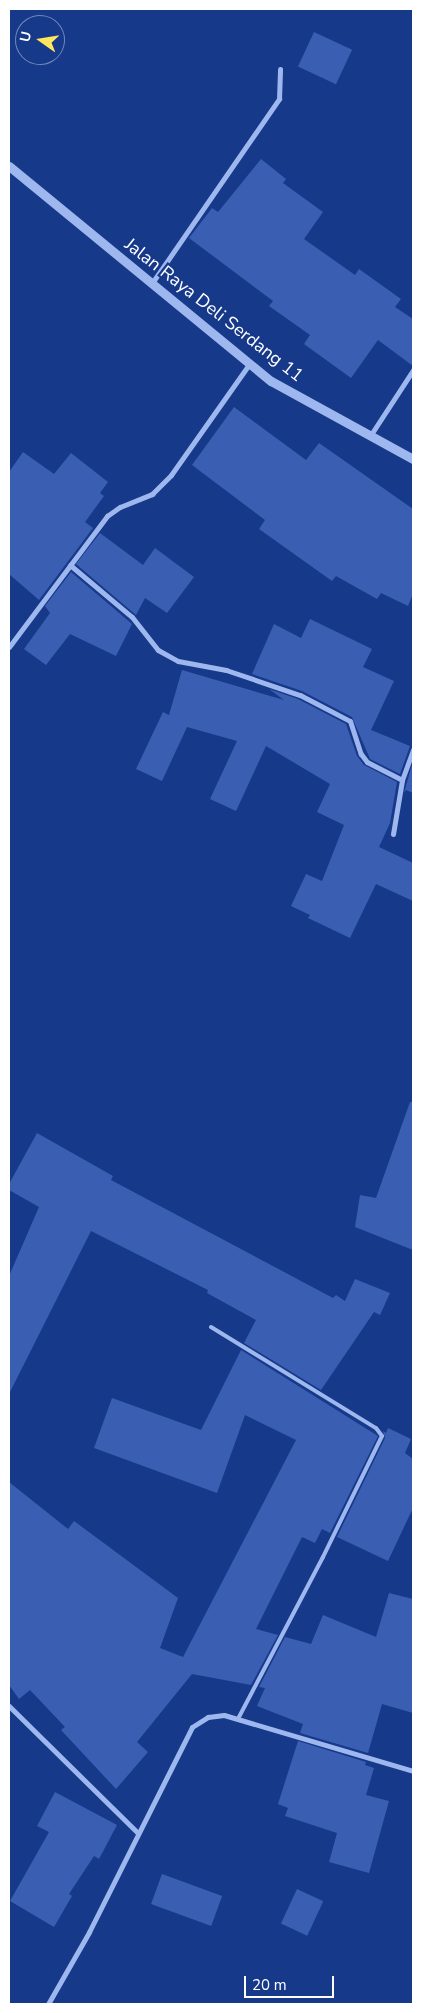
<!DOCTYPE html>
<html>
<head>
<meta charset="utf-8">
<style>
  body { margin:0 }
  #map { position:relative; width:422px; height:2013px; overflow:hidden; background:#16398a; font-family:"Nunito Sans",sans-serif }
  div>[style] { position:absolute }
  .building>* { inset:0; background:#3a5fb2; transform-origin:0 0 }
  .service>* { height:4px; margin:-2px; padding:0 2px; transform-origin:2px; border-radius:2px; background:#9eb8ef }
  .minor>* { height:5px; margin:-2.5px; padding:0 2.5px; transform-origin:2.5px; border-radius:2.5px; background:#9eb8ef }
  .tertiary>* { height:9px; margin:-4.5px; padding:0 4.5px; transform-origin:4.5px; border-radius:4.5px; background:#9eb8ef }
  span { translate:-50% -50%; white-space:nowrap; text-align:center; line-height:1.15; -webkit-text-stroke:4.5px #16398a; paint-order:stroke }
  .street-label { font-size:18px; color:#fff }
  .frame { position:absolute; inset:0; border:10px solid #fff; pointer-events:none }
  .north { position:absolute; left:15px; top:15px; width:50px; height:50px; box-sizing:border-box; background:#16398a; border:1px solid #7388b9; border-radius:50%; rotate:283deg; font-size:14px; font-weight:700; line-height:20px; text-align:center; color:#fff }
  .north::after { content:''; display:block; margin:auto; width:18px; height:22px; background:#ffe65c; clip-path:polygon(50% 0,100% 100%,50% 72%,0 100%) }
  .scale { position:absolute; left:244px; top:1976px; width:90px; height:22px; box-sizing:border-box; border:2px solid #fff; border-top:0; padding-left:6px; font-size:15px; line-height:18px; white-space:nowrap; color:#fff; -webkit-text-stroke:4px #16398a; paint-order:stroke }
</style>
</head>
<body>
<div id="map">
  <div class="building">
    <i style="left:314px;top:32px;width:42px;height:38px;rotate:25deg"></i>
    <i style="clip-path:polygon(261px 159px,286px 179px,283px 183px,323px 212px,304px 239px,355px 275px,359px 269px,401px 299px,395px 307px,413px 319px,413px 366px,378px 340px,351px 378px,304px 344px,310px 335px,269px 306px,273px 301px,189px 238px,212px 208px,218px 212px)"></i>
    <i style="clip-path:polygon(234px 407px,306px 460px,319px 443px,413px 509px,413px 594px,408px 606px,381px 593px,377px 599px,336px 576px,332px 581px,259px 529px,265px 520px,192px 465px)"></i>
    <i style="clip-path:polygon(23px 452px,54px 474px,71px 453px,108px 482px,100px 493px,104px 496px,85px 522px,93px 528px,39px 600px,9px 574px,9px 472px)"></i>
    <i style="clip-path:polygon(100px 533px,143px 565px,155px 548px,194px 577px,167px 613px,145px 598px,136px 615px,76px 564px)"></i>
    <i style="clip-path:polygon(71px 572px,132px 624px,116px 656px,70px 634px,46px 665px,24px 649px,50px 613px,45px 606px)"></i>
    <i style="clip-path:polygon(310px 619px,372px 649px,363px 667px,394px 681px,371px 730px,410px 746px,400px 774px,370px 759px,352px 717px,302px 691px,252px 674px,274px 624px,301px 638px)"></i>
    <i style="clip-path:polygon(182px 670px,284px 700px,269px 689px,298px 699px,346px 724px,357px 756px,364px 765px,397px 782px,390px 823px,379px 847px,413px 863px,413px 901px,376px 884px,350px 938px,308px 918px,310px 915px,291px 906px,306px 874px,322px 881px,344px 825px,317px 812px,330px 784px,266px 746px,236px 811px,210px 799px,237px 741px,187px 727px,162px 781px,136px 769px,163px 712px,169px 715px)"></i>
    <i style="clip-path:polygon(413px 761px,413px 793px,406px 790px,404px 793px)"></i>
    <i style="clip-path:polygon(410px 1102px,413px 1102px,413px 1250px,355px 1227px,360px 1195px,376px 1198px)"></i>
    <i style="clip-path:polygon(37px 1133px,113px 1176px,111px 1180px,333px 1298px,336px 1295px,345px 1301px,355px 1279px,390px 1293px,380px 1315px,374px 1312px,321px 1390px,244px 1343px,256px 1320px,207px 1293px,208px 1290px,91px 1231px,9px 1394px,9px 1276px,39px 1207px,9px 1190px,9px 1184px)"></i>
    <i style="clip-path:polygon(241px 1350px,378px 1436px,330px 1533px,322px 1529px,315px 1543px,302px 1537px,256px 1629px,278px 1635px,251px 1685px,192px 1674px,137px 1742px,148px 1752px,116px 1789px,61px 1730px,65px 1727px,30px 1690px,19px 1699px,9px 1685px,9px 1482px,68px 1529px,74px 1521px,178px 1598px,160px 1648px,183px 1657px,296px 1440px,245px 1415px,217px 1493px,94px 1448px,112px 1398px,201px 1430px)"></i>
    <i style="clip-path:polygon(388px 1428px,411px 1439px,405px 1453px,413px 1459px,413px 1508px,388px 1561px,337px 1537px,385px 1438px,383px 1431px,386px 1433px)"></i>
    <i style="clip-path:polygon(389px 1593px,413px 1599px,413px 1713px,382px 1704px,368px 1753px,300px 1733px,303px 1724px,257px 1706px,265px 1688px,259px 1687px,285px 1637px,311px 1644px,323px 1615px,376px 1637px)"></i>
    <i style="clip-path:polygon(298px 1741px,366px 1762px,365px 1765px,374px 1768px,366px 1795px,389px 1801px,369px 1873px,329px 1862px,337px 1833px,285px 1816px,288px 1808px,278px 1804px)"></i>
    <i style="clip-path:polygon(55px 1792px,117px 1825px,99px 1859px,94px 1856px,69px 1894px,72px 1896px,54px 1927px,10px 1901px,49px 1832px,37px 1826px)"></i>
    <i style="left:162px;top:1874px;width:64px;height:32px;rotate:20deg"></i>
    <i style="left:297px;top:1889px;width:29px;height:38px;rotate:25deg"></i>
  </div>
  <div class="service">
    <i style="left:211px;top:1327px;width:193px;rotate:31.5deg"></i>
    <i style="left:376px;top:1428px;width:10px;rotate:53deg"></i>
    <i style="left:382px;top:1436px;width:135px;rotate:116deg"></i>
    <i style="left:323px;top:1557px;width:183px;rotate:117.7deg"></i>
  </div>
  <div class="minor">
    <i style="left:152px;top:283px;width:224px;rotate:-55.4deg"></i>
    <i style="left:279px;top:99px;width:30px;rotate:-88deg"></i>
    <i style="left:370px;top:436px;width:79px;rotate:-56.9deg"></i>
    <i style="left:70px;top:565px;width:81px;rotate:40deg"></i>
    <i style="left:132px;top:617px;width:42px;rotate:51.8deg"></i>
    <i style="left:158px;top:650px;width:23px;rotate:29deg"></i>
    <i style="left:178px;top:661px;width:49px;rotate:10.6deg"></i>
    <i style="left:226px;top:670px;width:78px;rotate:18.7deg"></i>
    <i style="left:300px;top:695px;width:56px;rotate:27.5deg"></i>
    <i style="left:350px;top:721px;width:35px;rotate:72deg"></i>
    <i style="left:361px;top:754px;width:10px;rotate:53deg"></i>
    <i style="left:367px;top:762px;width:39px;rotate:27deg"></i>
    <i style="left:9px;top:647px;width:164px;rotate:-53.2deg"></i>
    <i style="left:107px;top:516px;width:16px;rotate:-35deg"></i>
    <i style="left:120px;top:507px;width:35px;rotate:-22deg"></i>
    <i style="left:152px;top:494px;width:27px;rotate:-45deg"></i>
    <i style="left:171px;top:475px;width:137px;rotate:-54.8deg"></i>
    <i style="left:393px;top:834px;width:55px;rotate:-80.5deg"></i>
    <i style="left:402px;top:780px;width:33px;rotate:-70deg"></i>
    <i style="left:9px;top:1706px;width:181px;rotate:44.6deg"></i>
    <i style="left:48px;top:2004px;width:83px;rotate:-60.3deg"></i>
    <i style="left:89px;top:1932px;width:229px;rotate:-63.3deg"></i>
    <i style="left:192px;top:1727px;width:19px;rotate:-32deg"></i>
    <i style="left:208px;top:1717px;width:16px;rotate:-7deg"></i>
    <i style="left:224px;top:1715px;width:197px;rotate:16.5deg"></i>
  </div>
  <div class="tertiary">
    <i style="left:9px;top:166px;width:339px;rotate:39.4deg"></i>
    <i style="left:271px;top:381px;width:162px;rotate:28.8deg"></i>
  </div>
  <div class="street-label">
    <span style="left:214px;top:310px;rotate:38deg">Jalan Raya Deli Serdang 11</span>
  </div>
  <div class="frame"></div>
  <div class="north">U</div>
  <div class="scale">20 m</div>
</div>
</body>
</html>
